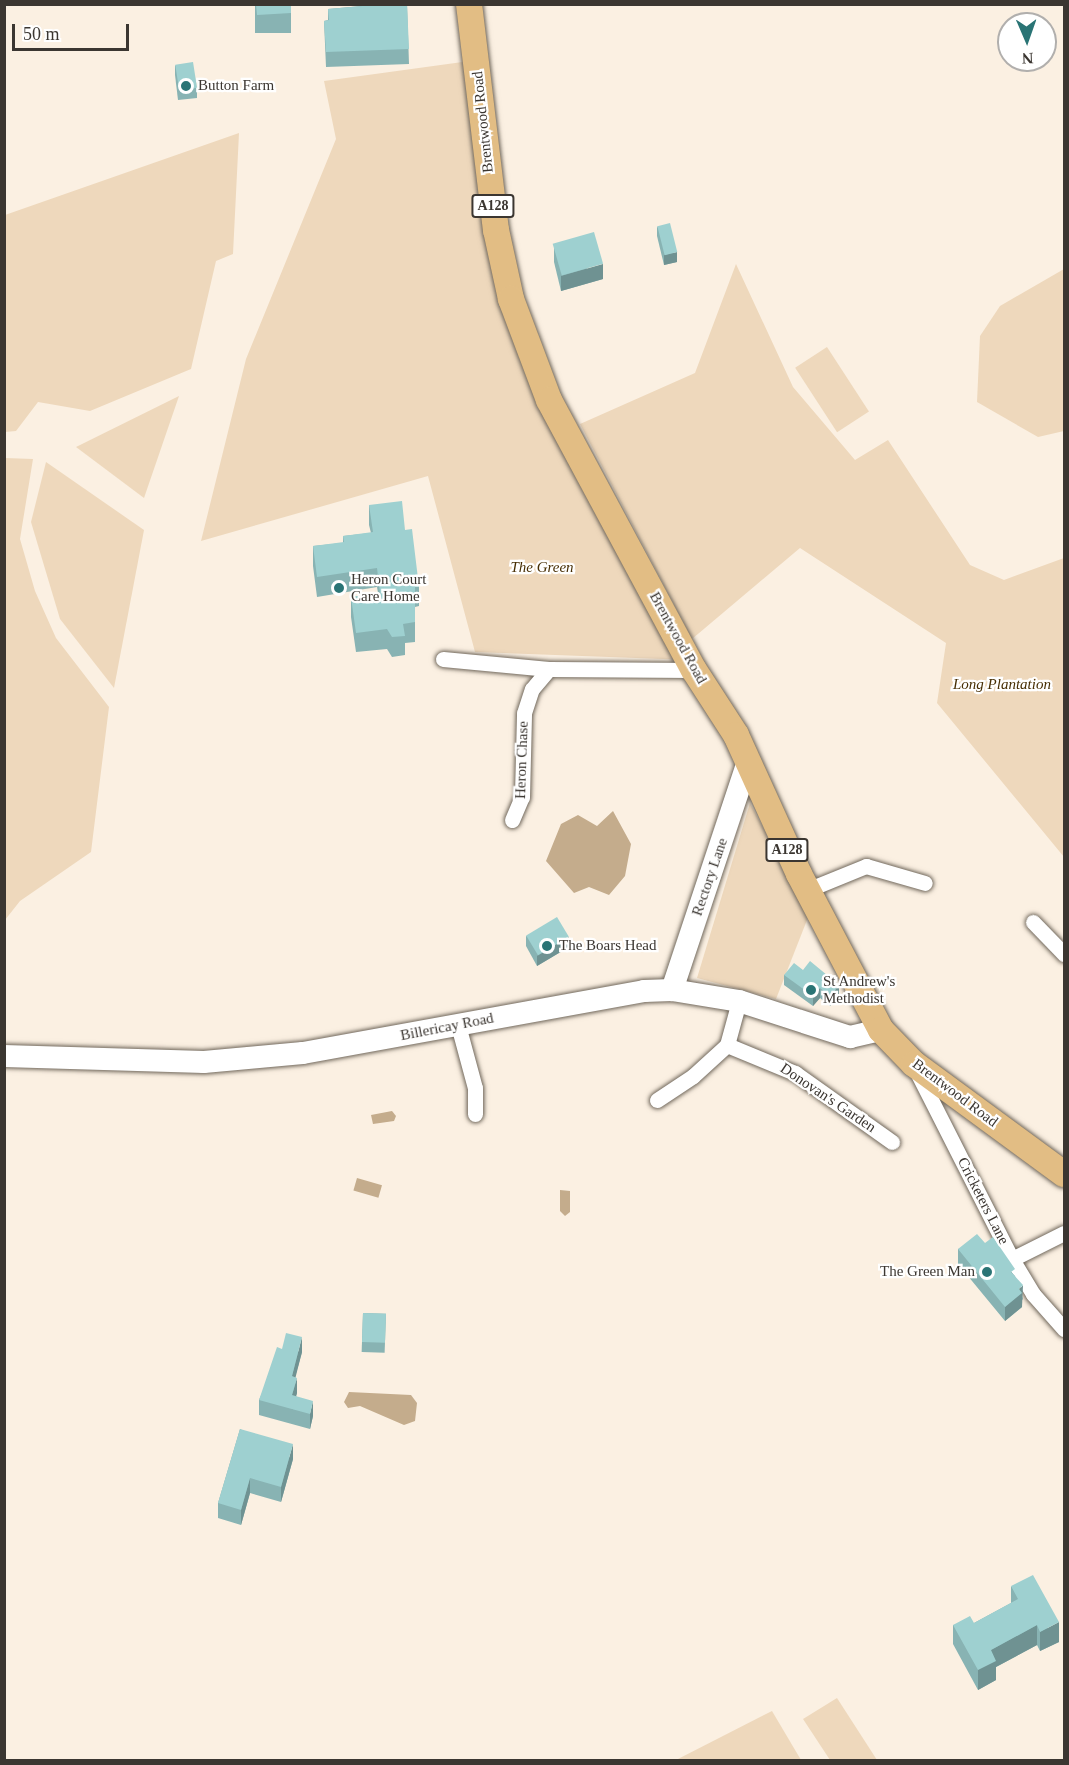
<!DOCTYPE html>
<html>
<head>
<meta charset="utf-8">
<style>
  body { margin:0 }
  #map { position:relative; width:1069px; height:1765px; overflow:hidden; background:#fbf0e2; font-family:Georgia,serif }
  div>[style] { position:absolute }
  .green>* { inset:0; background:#eed8bc; transform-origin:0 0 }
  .water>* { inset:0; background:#c4ac8c; transform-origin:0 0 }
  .roads { filter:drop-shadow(0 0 2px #71685c) drop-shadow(0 0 2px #71685c) }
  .street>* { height:15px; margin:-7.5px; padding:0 7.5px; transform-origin:7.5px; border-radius:7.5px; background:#fff }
  .secondary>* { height:22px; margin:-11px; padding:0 11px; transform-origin:11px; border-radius:11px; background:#fff }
  .primary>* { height:26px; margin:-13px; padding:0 13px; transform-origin:13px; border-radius:13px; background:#e2bd84 }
  .wall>* { inset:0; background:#88b3b3; transform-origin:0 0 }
  .shaded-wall>* { inset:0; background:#6f9292 }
  .building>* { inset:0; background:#9ed0d0; transform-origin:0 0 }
  .dots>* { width:16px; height:16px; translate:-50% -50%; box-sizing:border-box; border:3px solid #fff; border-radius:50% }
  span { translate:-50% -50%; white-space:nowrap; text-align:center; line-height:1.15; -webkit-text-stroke:4.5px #fff; paint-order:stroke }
  .shield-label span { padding:2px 4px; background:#fff; border:2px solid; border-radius:4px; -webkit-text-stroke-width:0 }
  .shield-label { font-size:14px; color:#3b3631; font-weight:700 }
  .poi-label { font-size:15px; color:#3b3631 }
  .left { translate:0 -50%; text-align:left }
  .right { translate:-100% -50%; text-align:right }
  .street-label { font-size:15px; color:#3b3631 }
  .park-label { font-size:15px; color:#472e03; font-style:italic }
  .frame { position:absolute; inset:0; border:6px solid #3b3631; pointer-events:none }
  .north { position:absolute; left:997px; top:12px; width:60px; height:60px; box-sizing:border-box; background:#fff; border:2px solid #b1afad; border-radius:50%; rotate:178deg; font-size:16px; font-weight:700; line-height:24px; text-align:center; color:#3b3631 }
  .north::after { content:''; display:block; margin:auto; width:21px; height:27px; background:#2a7475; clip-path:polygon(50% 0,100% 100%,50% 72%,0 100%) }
  .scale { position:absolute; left:12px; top:24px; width:117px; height:27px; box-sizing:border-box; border:3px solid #3b3631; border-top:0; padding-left:8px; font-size:18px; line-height:21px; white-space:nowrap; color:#3b3631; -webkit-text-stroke:4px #fff; paint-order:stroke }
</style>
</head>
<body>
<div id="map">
  <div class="green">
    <i style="clip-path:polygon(477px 60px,511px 299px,690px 660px,475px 652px,428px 476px,201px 541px,246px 359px,336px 139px,324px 81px)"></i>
    <i style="clip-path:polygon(239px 133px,233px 254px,216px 261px,191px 369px,90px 411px,38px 402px,16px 431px,5px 432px,5px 215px)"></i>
    <i style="clip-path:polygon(736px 264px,793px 387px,855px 460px,888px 440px,970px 565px,1004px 580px,1064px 558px,1064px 857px,937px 703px,946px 643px,800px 548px,692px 639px,580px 424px,695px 373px)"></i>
    <i style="clip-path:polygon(1064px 269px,1064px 431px,1038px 437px,977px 402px,980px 336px,1000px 306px)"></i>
    <i style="left:827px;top:347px;width:77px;height:38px;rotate:57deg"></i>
    <i style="clip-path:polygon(179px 396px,144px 498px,76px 447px)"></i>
    <i style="clip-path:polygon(5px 458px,33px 459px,20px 539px,35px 591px,56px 638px,109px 707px,91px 852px,20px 901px,5px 920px)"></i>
    <i style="clip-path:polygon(46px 462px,144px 530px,114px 688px,60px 619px,31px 522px)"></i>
    <i style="clip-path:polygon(750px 803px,809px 915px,776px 999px,697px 978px)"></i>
    <i style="clip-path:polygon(837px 1698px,877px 1760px,830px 1760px,803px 1719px)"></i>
    <i style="clip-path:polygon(772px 1711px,801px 1760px,676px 1760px)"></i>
  </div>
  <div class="water">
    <i style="clip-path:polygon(613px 811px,631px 844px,625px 876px,609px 895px,589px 887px,574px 893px,546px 861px,561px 824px,578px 815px,597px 826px)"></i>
    <i style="clip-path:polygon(392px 1111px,396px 1116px,394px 1121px,373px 1124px,371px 1115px)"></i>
    <i style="left:357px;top:1178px;width:26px;height:13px;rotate:16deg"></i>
    <i style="clip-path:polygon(560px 1190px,570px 1191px,570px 1212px,565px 1216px,560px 1211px)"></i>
    <i style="clip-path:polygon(349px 1392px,411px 1395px,417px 1403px,415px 1421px,404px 1425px,360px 1406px,348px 1408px,344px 1402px)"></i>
  </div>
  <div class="roads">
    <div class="street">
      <i style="left:443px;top:659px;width:106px;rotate:5.4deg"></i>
      <i style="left:549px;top:669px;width:145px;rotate:0.4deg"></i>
      <i style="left:512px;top:820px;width:25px;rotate:-67deg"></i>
      <i style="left:522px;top:797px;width:84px;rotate:-88.6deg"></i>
      <i style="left:524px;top:713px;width:25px;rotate:-72deg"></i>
      <i style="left:532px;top:689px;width:26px;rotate:-50deg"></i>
      <i style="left:807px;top:890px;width:64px;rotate:-22.1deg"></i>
      <i style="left:866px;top:866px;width:61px;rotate:16.1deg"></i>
      <i style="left:1033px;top:922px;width:45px;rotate:45.9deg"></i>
      <i style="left:458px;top:1025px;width:65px;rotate:74.9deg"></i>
      <i style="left:475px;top:1088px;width:26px;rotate:90deg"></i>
      <i style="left:727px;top:1045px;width:46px;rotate:-74.7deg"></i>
      <i style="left:916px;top:1070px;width:212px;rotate:63.1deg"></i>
      <i style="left:1012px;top:1259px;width:41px;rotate:59deg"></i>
      <i style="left:1033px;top:1294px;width:47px;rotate:48.5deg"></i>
      <i style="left:657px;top:1100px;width:43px;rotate:-33.7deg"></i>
      <i style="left:693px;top:1076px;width:46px;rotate:-42.4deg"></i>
      <i style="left:727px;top:1045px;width:74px;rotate:22.4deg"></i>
      <i style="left:795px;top:1073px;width:119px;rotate:35.4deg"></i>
      <i style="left:1012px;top:1259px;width:58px;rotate:-26.6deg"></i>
    </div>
    <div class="secondary">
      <i style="left:672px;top:990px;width:238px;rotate:-71.6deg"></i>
      <i style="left:4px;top:1056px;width:200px;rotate:1.7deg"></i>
      <i style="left:204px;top:1062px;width:99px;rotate:-5.2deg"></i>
      <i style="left:303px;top:1053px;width:347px;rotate:-10.3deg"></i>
      <i style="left:644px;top:991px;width:28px;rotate:-2deg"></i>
      <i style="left:672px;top:990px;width:68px;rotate:9.3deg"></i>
      <i style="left:739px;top:1001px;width:117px;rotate:18deg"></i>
      <i style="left:850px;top:1037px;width:32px;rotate:-13deg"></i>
    </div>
    <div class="primary">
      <i style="left:469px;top:4px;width:228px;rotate:83.2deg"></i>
      <i style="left:496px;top:230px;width:71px;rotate:77.7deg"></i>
      <i style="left:511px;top:299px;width:108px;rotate:69.4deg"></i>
      <i style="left:549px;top:400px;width:306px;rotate:61.8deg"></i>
      <i style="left:694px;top:670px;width:77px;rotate:57.1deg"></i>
      <i style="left:736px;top:735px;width:153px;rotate:65.6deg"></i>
      <i style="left:799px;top:874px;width:176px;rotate:62.3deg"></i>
      <i style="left:881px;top:1030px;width:47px;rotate:45.9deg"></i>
      <i style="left:914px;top:1064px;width:186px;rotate:36.3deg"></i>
    </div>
  </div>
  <div class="wall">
    <i style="left:255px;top:4px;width:36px;height:29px"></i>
    <i style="clip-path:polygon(373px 4px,407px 4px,409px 64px,326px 67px,324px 21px,328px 20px,328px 9px,373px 5px)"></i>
    <i style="clip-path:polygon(175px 65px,197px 88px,197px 98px,178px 100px,175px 75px)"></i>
    <i style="clip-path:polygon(657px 226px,677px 262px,664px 265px,657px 236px)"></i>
    <i style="clip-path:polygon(554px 247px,603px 279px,561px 291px,554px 262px)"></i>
    <i style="clip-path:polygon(369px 505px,405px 530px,419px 587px,419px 606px,415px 607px,415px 642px,405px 643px,405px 655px,392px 657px,387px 649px,356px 652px,351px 617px,351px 597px,378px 593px,377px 587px,317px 597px,313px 566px,313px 546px,343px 543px,343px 536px,371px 533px,369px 525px)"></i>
    <i style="clip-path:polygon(526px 936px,569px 947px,537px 966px,526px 946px)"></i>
    <i style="clip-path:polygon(803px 970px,839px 995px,830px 1006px,820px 998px,813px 1006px,784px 985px,784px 975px)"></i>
    <i style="clip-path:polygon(985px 1243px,1015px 1276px,1023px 1299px,1022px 1300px,1022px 1307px,1005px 1321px,958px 1264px,958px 1249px)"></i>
    <i style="left:363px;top:1313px;width:23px;height:39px;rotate:2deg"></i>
    <i style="clip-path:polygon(282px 1349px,302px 1352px,295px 1377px,297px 1393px,296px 1396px,313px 1416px,310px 1429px,259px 1415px,259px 1400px)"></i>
    <i style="clip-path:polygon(240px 1429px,293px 1459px,281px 1502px,250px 1493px,241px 1525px,218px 1518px,218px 1503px)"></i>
    <i style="clip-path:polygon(1011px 1586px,1059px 1642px,1040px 1651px,1037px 1645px,996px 1667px,996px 1680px,978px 1690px,953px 1644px,953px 1625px,974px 1623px,1011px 1603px)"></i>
  </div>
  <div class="shaded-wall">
    <i style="clip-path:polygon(677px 252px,677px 262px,664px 265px,664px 255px)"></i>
    <i style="clip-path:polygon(603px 264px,603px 279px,561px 291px,561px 276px)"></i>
    <i style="clip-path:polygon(569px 937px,569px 947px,537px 966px,537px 956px)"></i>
    <i style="clip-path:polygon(839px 985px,839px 995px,830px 1006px,830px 996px)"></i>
    <i style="clip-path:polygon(820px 988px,820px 998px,813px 1006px,813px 996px)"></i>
    <i style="clip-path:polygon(1023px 1285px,1022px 1307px,1005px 1321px,1005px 1307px)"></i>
    <i style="clip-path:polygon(302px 1337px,302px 1352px,292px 1391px,292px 1376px)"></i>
    <i style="clip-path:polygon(297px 1378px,297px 1393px,292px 1410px,292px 1395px)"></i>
    <i style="clip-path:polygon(313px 1401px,313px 1416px,310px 1429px,310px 1414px)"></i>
    <i style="clip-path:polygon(293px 1444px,293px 1459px,281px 1502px,281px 1487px)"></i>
    <i style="clip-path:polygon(250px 1478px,250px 1493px,241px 1525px,241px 1510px)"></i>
    <i style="clip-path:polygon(1059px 1622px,1059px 1642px,1040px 1651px,1040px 1632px)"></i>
    <i style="clip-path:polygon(1037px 1625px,1037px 1645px,996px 1667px,996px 1680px,978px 1690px,978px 1670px,991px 1650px)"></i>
  </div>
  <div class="building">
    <i style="clip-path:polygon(256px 4px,291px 4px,291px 13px,257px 15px)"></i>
    <i style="clip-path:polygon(374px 4px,407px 4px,409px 49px,326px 52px,324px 21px,329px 20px,328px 9px,374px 5px)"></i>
    <i style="left:193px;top:62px;width:26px;height:18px;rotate:81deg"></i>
    <i style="left:670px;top:223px;width:30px;height:13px;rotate:76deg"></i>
    <i style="left:594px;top:232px;width:33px;height:43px;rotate:74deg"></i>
    <i style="clip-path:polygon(402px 501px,405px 530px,412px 529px,419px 587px,415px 587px,415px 622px,403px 624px,405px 636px,392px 637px,387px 629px,356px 633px,351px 597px,380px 593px,377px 568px,317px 577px,313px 546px,344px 542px,343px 536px,373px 532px,369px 505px)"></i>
    <i style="left:557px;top:917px;width:23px;height:36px;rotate:59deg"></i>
    <i style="clip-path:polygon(810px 961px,839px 985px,830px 996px,820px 988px,813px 996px,784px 975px,794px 963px,803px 970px)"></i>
    <i style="clip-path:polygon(977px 1234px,985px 1243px,993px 1237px,1015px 1269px,1011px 1272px,1023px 1285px,1019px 1289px,1022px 1293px,1005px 1307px,958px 1249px)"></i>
    <i style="left:363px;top:1313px;width:23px;height:29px;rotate:2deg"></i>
    <i style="clip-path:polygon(286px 1333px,302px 1337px,292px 1376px,297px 1378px,292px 1395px,313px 1401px,310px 1414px,259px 1400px,277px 1347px,282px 1349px)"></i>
    <i style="clip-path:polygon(240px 1429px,293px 1444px,281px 1487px,250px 1478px,241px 1510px,218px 1503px)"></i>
    <i style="clip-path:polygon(1033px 1575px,1059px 1622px,1040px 1632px,1037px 1625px,991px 1650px,996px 1661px,978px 1670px,953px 1625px,970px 1616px,974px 1623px,1018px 1599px,1011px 1586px)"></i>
  </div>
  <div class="dots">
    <i style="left:186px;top:86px;background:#2a7475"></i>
    <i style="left:339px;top:588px;background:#2a7475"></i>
    <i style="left:547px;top:946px;background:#2a7475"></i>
    <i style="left:811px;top:990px;background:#2a7475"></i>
    <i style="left:987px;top:1272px;background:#2a7475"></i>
  </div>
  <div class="shield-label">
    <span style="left:493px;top:206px">A128</span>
    <span style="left:787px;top:850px">A128</span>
  </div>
  <div class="poi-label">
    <span class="left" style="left:198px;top:86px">Button Farm</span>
    <span class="left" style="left:351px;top:588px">Heron Court<br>Care Home</span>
    <span class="left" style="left:559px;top:946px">The Boars Head</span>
    <span class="left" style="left:823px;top:990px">St Andrew's<br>Methodist</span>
    <span class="right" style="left:975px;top:1272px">The Green Man</span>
  </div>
  <div class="street-label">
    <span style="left:483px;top:122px;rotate:-96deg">Brentwood Road</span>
    <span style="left:678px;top:638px;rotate:61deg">Brentwood Road</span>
    <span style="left:522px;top:760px;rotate:-88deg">Heron Chase</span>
    <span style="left:710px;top:877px;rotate:-71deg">Rectory Lane</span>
    <span style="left:447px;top:1027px;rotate:-11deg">Billericay Road</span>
    <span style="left:955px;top:1093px;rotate:37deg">Brentwood Road</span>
    <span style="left:828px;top:1098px;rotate:34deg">Donovan's Garden</span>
    <span style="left:983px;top:1201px;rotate:63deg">Cricketers Lane</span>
  </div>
  <div class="park-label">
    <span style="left:542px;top:568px">The Green</span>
    <span style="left:1002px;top:685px">Long Plantation</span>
  </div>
  <div class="frame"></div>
  <div class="north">N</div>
  <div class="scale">50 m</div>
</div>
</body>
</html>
